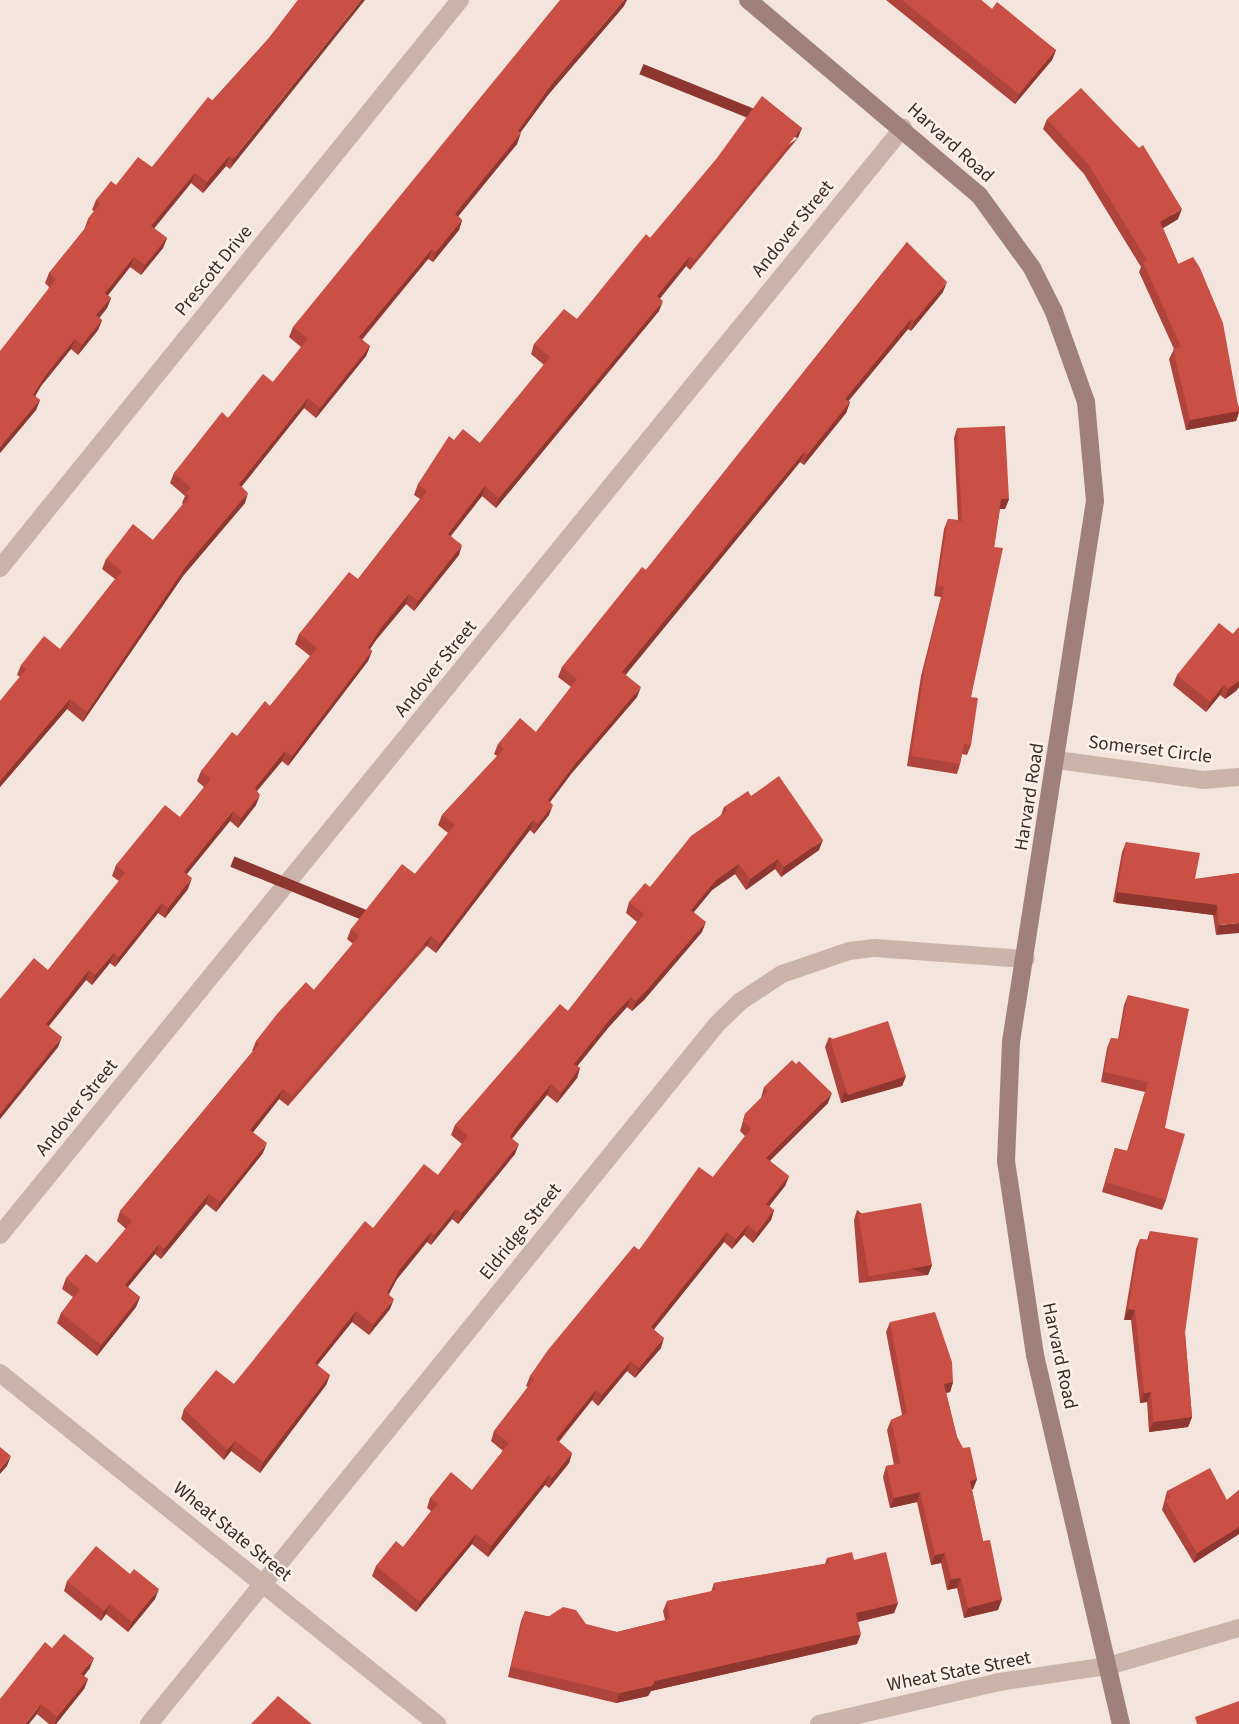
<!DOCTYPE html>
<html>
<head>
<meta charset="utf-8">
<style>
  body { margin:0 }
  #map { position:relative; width:1239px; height:1724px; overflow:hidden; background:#f3e5dd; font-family:"Source Sans 3",sans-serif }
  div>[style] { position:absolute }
  .street>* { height:18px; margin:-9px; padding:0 9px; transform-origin:9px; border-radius:9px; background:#ccb3a9 }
  .secondary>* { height:18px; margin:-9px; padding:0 9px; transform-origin:9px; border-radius:9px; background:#a0817a }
  .wall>* { inset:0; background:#ae443b }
  .shaded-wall>* { inset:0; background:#8d3730; transform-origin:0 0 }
  .building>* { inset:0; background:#ca4f45; transform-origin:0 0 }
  span { translate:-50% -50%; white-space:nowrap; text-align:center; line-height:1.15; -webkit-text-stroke:5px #fbf0ea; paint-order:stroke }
  .street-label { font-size:19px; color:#392b29 }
</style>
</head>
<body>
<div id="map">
  <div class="street">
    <i style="left:0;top:568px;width:731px;rotate:-51deg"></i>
    <i style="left:1057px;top:760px;width:147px;rotate:7.8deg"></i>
    <i style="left:1203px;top:780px;width:36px;rotate:-5deg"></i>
    <i style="left:0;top:1235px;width:1429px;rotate:-50.8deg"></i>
    <i style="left:0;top:1373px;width:561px;rotate:38.77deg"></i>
    <i style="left:149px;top:1724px;width:901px;rotate:-50.94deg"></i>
    <i style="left:717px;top:1024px;width:33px;rotate:-44deg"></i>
    <i style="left:741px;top:1001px;width:49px;rotate:-33.4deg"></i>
    <i style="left:782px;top:974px;width:71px;rotate:-18.9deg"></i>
    <i style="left:849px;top:951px;width:26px;rotate:-7deg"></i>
    <i style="left:875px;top:948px;width:151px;rotate:4.2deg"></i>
    <i style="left:819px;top:1724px;width:185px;rotate:-13.1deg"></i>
    <i style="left:999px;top:1682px;width:110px;rotate:-8.4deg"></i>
    <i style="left:1108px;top:1666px;width:136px;rotate:-16.2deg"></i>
  </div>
  <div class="secondary">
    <i style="left:748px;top:0;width:302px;rotate:40.2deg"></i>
    <i style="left:979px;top:195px;width:90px;rotate:54deg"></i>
    <i style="left:1032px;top:268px;width:49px;rotate:63.4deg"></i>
    <i style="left:1054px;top:312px;width:96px;rotate:70.4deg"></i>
    <i style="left:1086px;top:402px;width:99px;rotate:84.8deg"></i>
    <i style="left:1095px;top:501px;width:547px;rotate:98.83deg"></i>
    <i style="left:1011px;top:1042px;width:119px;rotate:92.4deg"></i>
    <i style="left:1006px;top:1161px;width:196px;rotate:81.5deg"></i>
    <i style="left:1035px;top:1355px;width:379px;rotate:76.9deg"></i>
  </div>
  <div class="wall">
    <i style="clip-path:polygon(298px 0,230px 169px,226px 166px,203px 193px,191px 183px,154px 228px,167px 238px,163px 248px,141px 275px,130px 267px,108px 295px,111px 298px,107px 308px,99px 318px,102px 320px,98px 330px,78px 355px,71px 349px,41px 386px,35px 396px,40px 400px,36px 410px,0 453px,49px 287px,45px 283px,49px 273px,84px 230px,88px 219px,94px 211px,92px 210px,96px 200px,116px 185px,152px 167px,269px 38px)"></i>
    <i style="clip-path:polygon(886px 0,981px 0,992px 9px,1056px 50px,1052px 60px,1015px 104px)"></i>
    <i style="clip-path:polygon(624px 6px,548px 95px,520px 133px,517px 144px,458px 216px,462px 220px,459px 230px,433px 262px,428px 259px,362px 340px,370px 346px,366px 356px,316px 418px,304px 408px,241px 487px,245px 503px,183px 576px,83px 722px,67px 709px,0 787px,0 701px,20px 677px,17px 675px,21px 665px,60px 649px,115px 579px,102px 569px,106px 559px,153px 540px,183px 504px,182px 503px,185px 496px,170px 483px,174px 473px,228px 418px,273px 382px,301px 347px,289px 337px,293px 327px)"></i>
    <i style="clip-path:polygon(1047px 119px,1178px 219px,1163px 228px,1239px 407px,1239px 413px,1236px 421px,1186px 430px,1169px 359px,1174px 349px,1139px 272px,1141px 267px,1084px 174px,1043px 129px)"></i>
    <i style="clip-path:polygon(798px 138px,690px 270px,686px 266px,660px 298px,659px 311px,496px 508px,482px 496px,451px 536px,459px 555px,414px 611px,406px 604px,376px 640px,370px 649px,372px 651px,368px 661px,288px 766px,282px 761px,257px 791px,256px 805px,238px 828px,230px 821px,187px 874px,188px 889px,165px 918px,158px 913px,115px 967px,110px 963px,92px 985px,86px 980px,49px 1026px,58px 1047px,0 1119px,0 999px,48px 970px,119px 881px,112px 876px,116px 865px,180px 817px,204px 787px,197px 781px,201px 771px,237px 736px,270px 706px,310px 656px,295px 644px,299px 634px,358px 579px,420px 499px,414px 495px,418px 484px,454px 440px,480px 443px,544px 365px,531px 354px,534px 344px,577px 319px,650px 238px)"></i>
    <i style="clip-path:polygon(907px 242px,943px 292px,911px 331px,908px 329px,848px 401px,850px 402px,846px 413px,804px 465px,800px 462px,625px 675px,637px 697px,571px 774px,550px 802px,549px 815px,534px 834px,530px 830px,436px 953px,427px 946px,288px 1106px,279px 1099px,253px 1132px,263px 1153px,216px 1212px,206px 1204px,161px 1259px,155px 1254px,128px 1287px,140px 1297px,136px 1307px,97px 1356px,57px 1323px,61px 1313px,73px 1297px,62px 1289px,66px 1278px,97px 1263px,126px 1229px,117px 1221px,120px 1211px,253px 1051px,252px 1051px,256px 1041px,314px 990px,353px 944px,347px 939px,351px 929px,415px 874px,448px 833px,438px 825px,442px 815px,497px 756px,494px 754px,498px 744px,536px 732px,571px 687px,558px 677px,562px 667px,646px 570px)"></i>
    <i style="clip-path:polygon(957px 428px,1009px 499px,1005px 509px,1000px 509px,971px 697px,971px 745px,967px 755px,962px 754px,960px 764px,957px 774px,907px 766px,921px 676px,941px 597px,934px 596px,944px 529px,948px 519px,958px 520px,954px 438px)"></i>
    <i style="clip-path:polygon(1239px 627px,1239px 687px,1236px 691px,1225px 699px,1220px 695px,1206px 712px,1173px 685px,1177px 675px,1233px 634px)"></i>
    <i style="clip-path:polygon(751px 796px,819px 850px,781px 877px,775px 869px,746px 890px,735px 874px,712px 890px,694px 912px,702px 932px,644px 1000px,632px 1011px,627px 1007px,608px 1028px,577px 1066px,580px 1068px,577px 1078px,557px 1103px,547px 1095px,512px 1139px,515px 1154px,458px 1224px,452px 1219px,431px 1245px,427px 1242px,397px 1279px,388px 1294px,390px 1309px,369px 1335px,352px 1322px,317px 1365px,330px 1375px,326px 1385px,260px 1473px,231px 1451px,224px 1460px,181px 1419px,184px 1409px,234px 1384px,373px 1228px,438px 1175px,462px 1144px,451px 1135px,455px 1125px,568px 1011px,637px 922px,626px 913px,629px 902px,650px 887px,721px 815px,724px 807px)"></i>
    <i style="clip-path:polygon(1126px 842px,1195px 879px,1239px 873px,1216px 935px,1213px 915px,1113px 902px,1122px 852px)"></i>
    <i style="clip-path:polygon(1128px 995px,1165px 1128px,1166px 1200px,1162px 1210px,1102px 1192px,1115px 1148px,1127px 1151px,1145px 1092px,1101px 1082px,1107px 1048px,1111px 1038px,1118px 1039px,1124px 1005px)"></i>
    <i style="clip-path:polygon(829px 1037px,906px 1076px,902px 1086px,841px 1103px,825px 1047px)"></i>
    <i style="clip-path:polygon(764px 1087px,828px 1103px,770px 1161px,789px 1176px,785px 1186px,769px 1206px,774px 1210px,771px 1220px,753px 1243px,744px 1235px,732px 1249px,724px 1242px,654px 1329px,661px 1348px,635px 1378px,627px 1371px,598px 1406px,592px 1400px,559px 1442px,572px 1453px,569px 1463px,549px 1488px,545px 1485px,488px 1557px,472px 1544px,416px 1612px,372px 1576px,376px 1566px,403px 1547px,431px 1511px,427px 1508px,430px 1498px,472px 1490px,503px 1451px,491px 1441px,494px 1431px,528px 1387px,526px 1386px,530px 1376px,639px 1250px,713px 1177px,745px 1136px,740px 1131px,745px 1114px,761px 1098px)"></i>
    <i style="clip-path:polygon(857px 1210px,932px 1265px,928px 1275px,859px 1283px,854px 1220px)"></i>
    <i style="clip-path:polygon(1150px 1231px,1185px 1333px,1192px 1417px,1188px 1427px,1149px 1432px,1147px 1402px,1140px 1403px,1131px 1320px,1124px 1320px,1136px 1249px,1140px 1239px,1147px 1240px)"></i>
    <i style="clip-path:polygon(890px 1322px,953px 1382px,950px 1392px,946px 1393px,957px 1437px,977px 1479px,973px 1489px,972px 1490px,983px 1541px,1002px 1599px,998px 1610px,964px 1618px,957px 1588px,947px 1590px,941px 1563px,931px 1565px,917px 1502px,890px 1508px,883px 1477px,886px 1466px,894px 1465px,887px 1430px,891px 1420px,902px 1415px,886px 1332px)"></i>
    <i style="clip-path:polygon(1239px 1490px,1239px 1534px,1194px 1563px,1162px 1510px,1167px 1491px,1227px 1500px)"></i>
    <i style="clip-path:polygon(827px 1558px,854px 1560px,898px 1603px,894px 1613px,858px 1622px,857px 1644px,651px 1691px,648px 1696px,616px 1703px,508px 1677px,521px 1621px,525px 1611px,617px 1632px,665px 1620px,663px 1611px,667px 1601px,711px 1592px,714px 1583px,825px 1564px)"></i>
    <i style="clip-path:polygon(130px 1574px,155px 1599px,128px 1632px,106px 1614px,101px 1621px,64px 1591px,67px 1581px)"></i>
    <i style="clip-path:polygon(52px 1648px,90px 1668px,84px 1676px,88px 1679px,84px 1689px,56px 1724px,49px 1724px,37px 1714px)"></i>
  </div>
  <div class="shaded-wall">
    <i style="clip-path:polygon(361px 0,365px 0,230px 169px,233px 159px)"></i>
    <i style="clip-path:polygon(624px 0,627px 0,624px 6px,548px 95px,514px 141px,518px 131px,551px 85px)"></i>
    <i style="clip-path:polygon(1056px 50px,1052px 60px,1015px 104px,1019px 94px)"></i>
    <i style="left:802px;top:128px;width:11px;height:171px;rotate:112deg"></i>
    <i style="clip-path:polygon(521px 133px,517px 144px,452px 224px,455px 214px)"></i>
    <i style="clip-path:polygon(229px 156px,226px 166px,203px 193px,207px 182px)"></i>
    <i style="clip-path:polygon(195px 173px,191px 183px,148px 236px,151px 226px)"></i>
    <i style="clip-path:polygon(1182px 209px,1178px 219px,1157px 232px,1160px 222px)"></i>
    <i style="clip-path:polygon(462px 220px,459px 230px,433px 262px,436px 252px)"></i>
    <i style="clip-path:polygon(167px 238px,163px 248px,141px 275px,145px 265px)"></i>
    <i style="clip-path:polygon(432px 249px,428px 259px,355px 347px,359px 337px)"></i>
    <i style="clip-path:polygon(690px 256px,686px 266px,654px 306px,657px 296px)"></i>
    <i style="clip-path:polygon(134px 257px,130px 267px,102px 303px,105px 293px)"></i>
    <i style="clip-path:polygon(947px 282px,943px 292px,911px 331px,914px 321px)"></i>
    <i style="clip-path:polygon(111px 298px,107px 308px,93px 326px,96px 315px)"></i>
    <i style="clip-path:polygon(663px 301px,659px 311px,496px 508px,499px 498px)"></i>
    <i style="clip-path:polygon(911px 319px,908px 329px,842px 409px,845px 399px)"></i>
    <i style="clip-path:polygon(102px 320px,98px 330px,78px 355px,82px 345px)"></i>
    <i style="clip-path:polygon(75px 339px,71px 349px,41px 386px,30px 405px,33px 395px,45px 376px)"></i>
    <i style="clip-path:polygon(370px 346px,366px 356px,316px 418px,320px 408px)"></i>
    <i style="clip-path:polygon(308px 398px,304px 408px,235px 495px,239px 484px)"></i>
    <i style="clip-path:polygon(40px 400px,36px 410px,0 453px,0 447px)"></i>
    <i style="clip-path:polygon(850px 402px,846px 413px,804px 465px,807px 455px)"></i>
    <i style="clip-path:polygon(1239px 411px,1236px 421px,1186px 430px,1190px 420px)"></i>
    <i style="clip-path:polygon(804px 452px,800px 462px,619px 683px,622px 672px)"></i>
    <i style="clip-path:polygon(485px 486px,482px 496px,444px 544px,448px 534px)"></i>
    <i style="clip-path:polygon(248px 493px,245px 503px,183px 576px,83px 722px,87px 712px,186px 566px)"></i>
    <i style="clip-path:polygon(1001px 499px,1009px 499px,1005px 509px,997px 509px)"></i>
    <i style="clip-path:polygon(462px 545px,459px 555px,414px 611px,418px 601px)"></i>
    <i style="clip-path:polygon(409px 594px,406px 604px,376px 640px,364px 658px,368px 648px,380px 629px)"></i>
    <i style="clip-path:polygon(372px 651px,368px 661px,288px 766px,292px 756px)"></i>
    <i style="clip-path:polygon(1239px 681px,1239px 687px,1236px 691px,1225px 699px,1228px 689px)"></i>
    <i style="clip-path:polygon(1224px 685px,1220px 695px,1206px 712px,1210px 702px)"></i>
    <i style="clip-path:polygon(641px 687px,637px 697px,571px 774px,544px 810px,548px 800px,575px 764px)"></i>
    <i style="clip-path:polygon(70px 699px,67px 709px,0 787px,0 781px)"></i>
    <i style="clip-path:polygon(285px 751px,282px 761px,251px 798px,255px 788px)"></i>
    <i style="clip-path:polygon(260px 795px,256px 805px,238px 828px,241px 818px)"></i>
    <i style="clip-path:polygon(553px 805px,549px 815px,534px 834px,538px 824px)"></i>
    <i style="clip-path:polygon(233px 811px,230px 821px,180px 882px,184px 872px)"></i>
    <i style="clip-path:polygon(533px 820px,530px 830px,436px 953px,440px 943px)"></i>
    <i style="clip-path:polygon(823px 840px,819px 850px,781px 877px,784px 867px)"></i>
    <i style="clip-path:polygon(778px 859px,775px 869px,746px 890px,750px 879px)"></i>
    <i style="clip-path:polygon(739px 864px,735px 874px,712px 890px,687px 920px,691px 910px,716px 880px)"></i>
    <i style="clip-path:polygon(192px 878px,188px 889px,165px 918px,168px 908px)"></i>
    <i style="left:1117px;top:892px;width:101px;height:11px;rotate:7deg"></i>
    <i style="clip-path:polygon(162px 903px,158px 913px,115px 967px,119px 957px)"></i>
    <i style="clip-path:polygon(706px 922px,702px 932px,644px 1000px,632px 1011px,636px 1001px)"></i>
    <i style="clip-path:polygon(1239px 923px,1239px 933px,1216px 935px,1219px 925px)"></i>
    <i style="left:431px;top:936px;width:11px;height:212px;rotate:112deg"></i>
    <i style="clip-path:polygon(114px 953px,110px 963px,92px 985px,95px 975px)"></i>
    <i style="clip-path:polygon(89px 970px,86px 980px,42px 1034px,46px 1024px)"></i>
    <i style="clip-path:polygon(631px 997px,627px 1007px,608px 1028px,571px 1074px,574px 1064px,611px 1018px)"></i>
    <i style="clip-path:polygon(62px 1037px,58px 1047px,0 1119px,0 1114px)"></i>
    <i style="clip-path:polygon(580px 1068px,577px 1078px,557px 1103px,561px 1093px)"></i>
    <i style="clip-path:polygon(906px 1076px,902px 1086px,841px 1103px,844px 1093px)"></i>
    <i style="clip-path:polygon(551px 1084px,547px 1095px,513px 1137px,506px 1147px,510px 1137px,516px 1127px)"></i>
    <i style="clip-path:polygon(283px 1089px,279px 1099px,247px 1140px,250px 1130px)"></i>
    <i style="clip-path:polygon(832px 1093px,828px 1103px,762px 1168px,766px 1158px)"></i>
    <i style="clip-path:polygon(267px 1143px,263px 1153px,216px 1212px,220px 1202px)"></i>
    <i style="clip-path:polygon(519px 1144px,515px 1154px,458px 1224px,462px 1213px)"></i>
    <i style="clip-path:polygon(789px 1176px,785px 1186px,763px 1214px,766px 1204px)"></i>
    <i style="clip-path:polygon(209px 1194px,206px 1204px,161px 1259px,164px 1249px)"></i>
    <i style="clip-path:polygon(456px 1209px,452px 1219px,431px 1245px,435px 1235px)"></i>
    <i style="clip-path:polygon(774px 1210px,771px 1220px,753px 1243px,757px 1233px)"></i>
    <i style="clip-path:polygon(748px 1225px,744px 1235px,732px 1249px,736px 1239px)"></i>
    <i style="clip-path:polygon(431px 1232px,427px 1242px,397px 1279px,384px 1304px,387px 1293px,400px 1269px)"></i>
    <i style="clip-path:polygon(727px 1232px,724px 1242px,648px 1337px,651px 1327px)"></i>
    <i style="clip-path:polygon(159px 1244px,155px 1254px,121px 1295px,125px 1285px)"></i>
    <i style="left:932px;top:1265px;width:11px;height:70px;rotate:112deg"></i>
    <i style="clip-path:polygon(140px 1297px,136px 1307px,97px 1356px,101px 1345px)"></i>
    <i style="clip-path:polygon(394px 1299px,390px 1309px,369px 1335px,373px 1325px)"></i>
    <i style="clip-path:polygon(1128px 1309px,1135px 1310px,1131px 1320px,1124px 1320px)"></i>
    <i style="clip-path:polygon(356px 1311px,352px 1322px,311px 1373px,315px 1363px)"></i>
    <i style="clip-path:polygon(664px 1338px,661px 1348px,635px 1378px,639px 1368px)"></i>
    <i style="clip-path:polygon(631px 1361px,627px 1371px,598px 1406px,602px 1395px)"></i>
    <i style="clip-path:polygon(330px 1375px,326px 1385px,260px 1473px,263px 1462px)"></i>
    <i style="clip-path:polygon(953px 1382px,950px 1392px,941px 1394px,944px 1384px)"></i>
    <i style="clip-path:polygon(596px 1390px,592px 1400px,552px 1449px,556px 1439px)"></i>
    <i style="clip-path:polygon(1151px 1392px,1147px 1402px,1140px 1403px,1144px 1393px)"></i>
    <i style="clip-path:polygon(1192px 1417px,1188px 1427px,1149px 1432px,1153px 1422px)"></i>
    <i style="clip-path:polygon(235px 1441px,231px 1451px,224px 1460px,227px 1450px)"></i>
    <i style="clip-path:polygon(572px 1453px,569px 1463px,549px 1488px,552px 1478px)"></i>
    <i style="clip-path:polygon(11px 1456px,7px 1466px,0 1474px,0 1469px)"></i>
    <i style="clip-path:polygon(549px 1475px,545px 1485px,488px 1557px,491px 1546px)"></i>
    <i style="clip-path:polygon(977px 1479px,973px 1489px,966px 1491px,970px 1481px)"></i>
    <i style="clip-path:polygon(920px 1492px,917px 1502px,890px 1508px,894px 1498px)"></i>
    <i style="clip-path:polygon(1239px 1527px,1239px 1534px,1194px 1563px,1197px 1553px)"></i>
    <i style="clip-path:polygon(476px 1534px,472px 1544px,416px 1612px,420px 1602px)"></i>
    <i style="clip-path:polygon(945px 1553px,941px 1563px,931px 1565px,935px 1555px)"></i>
    <i style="clip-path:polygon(961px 1578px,957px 1588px,947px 1590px,951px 1579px)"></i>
    <i style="clip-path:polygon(159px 1589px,155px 1599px,128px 1632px,132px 1622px)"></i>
    <i style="clip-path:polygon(1002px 1599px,998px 1610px,964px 1618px,968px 1608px)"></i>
    <i style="clip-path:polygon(898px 1603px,894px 1613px,853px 1623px,856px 1613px)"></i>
    <i style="clip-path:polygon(110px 1604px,106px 1614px,101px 1621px,104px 1611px)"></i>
    <i style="clip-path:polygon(861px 1634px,857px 1644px,651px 1691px,648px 1696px,616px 1703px,620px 1693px,655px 1681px)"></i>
    <i style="clip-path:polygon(94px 1658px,90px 1668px,77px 1684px,81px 1674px)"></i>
    <i style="clip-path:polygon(88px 1679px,84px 1689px,56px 1724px,55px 1724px,57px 1717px)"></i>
    <i style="clip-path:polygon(41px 1704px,37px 1714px,29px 1724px,25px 1724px)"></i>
  </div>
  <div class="building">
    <i style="clip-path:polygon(298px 0,361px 0,233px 159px,229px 156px,207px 182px,195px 173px,151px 226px,167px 238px,145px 265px,134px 257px,105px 293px,111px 298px,96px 315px,102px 320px,82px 345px,75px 339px,45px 376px,33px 395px,40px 400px,0 447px,0 351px,56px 279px,49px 273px,90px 222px,88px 219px,100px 204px,96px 200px,111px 181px,116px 185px,138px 157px,152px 167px,208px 97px,213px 101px,269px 38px)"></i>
    <i style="clip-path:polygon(560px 0,624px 0,551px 85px,518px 131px,521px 133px,455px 214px,462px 220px,436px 252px,432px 249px,359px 337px,370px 346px,320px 408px,308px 398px,239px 484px,248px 493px,186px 566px,87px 712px,70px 699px,0 781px,0 701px,26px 669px,21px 665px,44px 636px,60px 649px,122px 571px,106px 559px,133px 524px,153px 540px,190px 497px,186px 493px,191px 488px,174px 473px,222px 412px,228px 418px,263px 374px,273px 382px,308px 339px,293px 327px)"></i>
    <i style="clip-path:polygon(902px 0,981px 0,992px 9px,997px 2px,1056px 50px,1019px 94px)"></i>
    <i style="clip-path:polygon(1081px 88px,1139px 148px,1143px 145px,1182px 209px,1160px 222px,1178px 264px,1193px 257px,1200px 268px,1223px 323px,1239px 411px,1190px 420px,1173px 349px,1181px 347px,1143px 262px,1147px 260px,1088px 164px,1047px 119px)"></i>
    <i style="clip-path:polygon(762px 96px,802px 128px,694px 260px,690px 256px,657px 296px,663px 301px,499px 498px,485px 486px,448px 534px,462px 545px,418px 601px,409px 594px,380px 629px,368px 648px,372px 651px,292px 756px,285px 751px,255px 788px,260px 795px,241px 818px,233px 811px,184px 872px,192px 878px,168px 908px,162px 903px,119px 957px,114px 953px,95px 975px,89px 970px,46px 1024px,62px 1037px,0 1114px,0 999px,34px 958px,48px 970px,125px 873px,116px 865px,165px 805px,180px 817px,211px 779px,201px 771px,232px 732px,237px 736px,265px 701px,270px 706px,317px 648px,299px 634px,349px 572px,358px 579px,427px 491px,418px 484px,449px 436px,454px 440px,463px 429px,480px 443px,484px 438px,550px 357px,534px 344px,564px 309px,577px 319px,646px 234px,650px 238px,717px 158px)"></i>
    <i style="clip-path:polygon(907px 242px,947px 282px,914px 321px,911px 319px,845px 399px,850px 402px,807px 455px,804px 452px,622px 672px,641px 687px,575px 764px,548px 800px,553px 805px,538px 824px,533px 820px,440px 943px,431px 936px,292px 1096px,283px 1089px,250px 1130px,267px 1143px,220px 1202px,209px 1194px,164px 1249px,159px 1244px,125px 1285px,140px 1297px,101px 1345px,61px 1313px,80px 1290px,66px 1278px,86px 1254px,97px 1263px,132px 1221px,120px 1211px,259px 1044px,256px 1041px,277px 1014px,306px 982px,314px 990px,359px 936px,351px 929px,402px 864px,415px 874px,455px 825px,442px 815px,504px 749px,498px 744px,520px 718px,536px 732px,577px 679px,562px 667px,642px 567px,646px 570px)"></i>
    <i style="clip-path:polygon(1005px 426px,1009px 499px,1001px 499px,994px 547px,1003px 548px,971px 697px,978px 698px,971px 745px,964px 744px,960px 764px,911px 756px,925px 666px,944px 587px,937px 586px,948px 519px,962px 521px,957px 428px)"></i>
    <i style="clip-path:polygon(1219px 623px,1233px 634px,1239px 627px,1239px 681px,1228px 689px,1224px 685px,1210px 702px,1177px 675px)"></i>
    <i style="clip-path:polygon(779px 776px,823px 840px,784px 867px,778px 859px,750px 879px,739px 864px,716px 880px,691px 910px,706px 922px,647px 990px,636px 1001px,631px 997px,611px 1018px,574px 1064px,580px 1068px,561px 1093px,551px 1084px,516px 1127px,510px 1137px,519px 1144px,497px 1171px,462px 1213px,456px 1209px,435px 1235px,431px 1232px,400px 1269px,387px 1293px,394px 1299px,373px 1325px,356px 1311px,315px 1363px,330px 1375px,263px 1462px,235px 1441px,227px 1450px,184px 1409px,216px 1370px,234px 1384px,365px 1221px,373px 1228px,424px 1164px,438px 1175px,468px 1136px,455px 1125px,560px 1004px,568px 1011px,644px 914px,629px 902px,645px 883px,650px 887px,691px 836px,727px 811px,724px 807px,748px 791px,751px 796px)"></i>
    <i style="clip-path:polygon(1126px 842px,1200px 853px,1195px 879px,1239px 873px,1239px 923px,1219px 925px,1217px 905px,1117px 892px)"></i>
    <i style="clip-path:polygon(1128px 995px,1189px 1009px,1165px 1128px,1185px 1134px,1166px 1200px,1105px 1182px,1115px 1148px,1128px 1151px,1148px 1082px,1104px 1072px,1111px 1038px,1119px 1039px)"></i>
    <i style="left:888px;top:1021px;width:58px;height:61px;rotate:72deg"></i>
    <i style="clip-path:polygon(792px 1060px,796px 1064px,799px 1061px,832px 1093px,766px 1158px,789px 1176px,766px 1204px,774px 1210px,757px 1233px,748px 1225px,736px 1239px,727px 1232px,651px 1327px,664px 1338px,639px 1368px,631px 1361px,602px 1395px,596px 1390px,556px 1439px,572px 1453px,552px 1478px,549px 1475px,491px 1546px,476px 1534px,420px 1602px,376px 1566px,396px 1541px,403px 1547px,438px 1504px,430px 1498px,451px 1472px,472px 1490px,509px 1443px,494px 1431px,534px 1379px,530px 1376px,548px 1350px,634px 1246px,639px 1250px,699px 1167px,713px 1177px,751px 1129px,743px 1121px,745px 1114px,768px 1091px,764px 1087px)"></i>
    <i style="left:921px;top:1203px;width:63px;height:64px;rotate:80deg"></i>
    <i style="clip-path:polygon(1150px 1231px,1198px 1238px,1185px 1333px,1192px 1417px,1153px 1422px,1151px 1392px,1144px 1393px,1135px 1310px,1128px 1309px,1140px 1239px,1149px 1240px)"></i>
    <i style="clip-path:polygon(935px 1312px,952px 1362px,953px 1382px,944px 1384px,957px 1437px,963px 1448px,970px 1447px,977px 1479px,970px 1481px,983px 1541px,990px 1540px,1002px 1599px,968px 1608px,961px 1578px,951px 1579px,945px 1553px,935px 1555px,920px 1492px,894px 1498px,886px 1466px,900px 1463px,891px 1420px,907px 1413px,890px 1322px)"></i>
    <i style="clip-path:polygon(0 1447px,11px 1456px,0 1469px)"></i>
    <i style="clip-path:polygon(1210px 1468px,1227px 1500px,1239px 1490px,1239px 1527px,1197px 1553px,1165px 1500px,1170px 1497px,1167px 1491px)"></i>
    <i style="clip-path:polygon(96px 1546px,130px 1574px,134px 1569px,159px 1589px,132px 1622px,110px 1604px,104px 1611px,67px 1581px)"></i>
    <i style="clip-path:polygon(852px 1552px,854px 1560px,886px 1552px,898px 1603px,856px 1613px,861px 1634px,655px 1681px,652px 1686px,620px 1693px,511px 1667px,525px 1611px,548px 1617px,563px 1607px,576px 1610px,586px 1624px,617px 1632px,670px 1619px,667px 1601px,716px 1590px,714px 1583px,829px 1563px,827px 1558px)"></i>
    <i style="clip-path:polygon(64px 1634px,94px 1658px,81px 1674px,88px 1679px,57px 1717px,41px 1704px,25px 1724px,0 1724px,0 1699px,45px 1642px,52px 1648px)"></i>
    <i style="clip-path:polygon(278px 1696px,312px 1724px,251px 1724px)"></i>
    <i style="clip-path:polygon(1239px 1701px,1239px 1724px,1197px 1724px,1195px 1717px)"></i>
  </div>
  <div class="street-label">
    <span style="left:950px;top:143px;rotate:42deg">Harvard Road</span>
    <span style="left:793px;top:229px;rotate:-51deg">Andover Street</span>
    <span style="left:214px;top:271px;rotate:-51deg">Prescott Drive</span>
    <span style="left:436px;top:669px;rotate:-51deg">Andover Street</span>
    <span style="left:1150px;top:750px;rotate:7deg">Somerset Circle</span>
    <span style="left:1030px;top:797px;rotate:-81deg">Harvard Road</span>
    <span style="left:77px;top:1108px;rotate:-51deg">Andover Street</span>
    <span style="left:521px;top:1232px;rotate:-51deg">Eldridge Street</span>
    <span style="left:1059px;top:1356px;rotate:78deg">Harvard Road</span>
    <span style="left:232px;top:1532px;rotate:39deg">Wheat State Street</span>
    <span style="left:959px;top:1672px;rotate:-11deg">Wheat State Street</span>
  </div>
</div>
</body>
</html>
